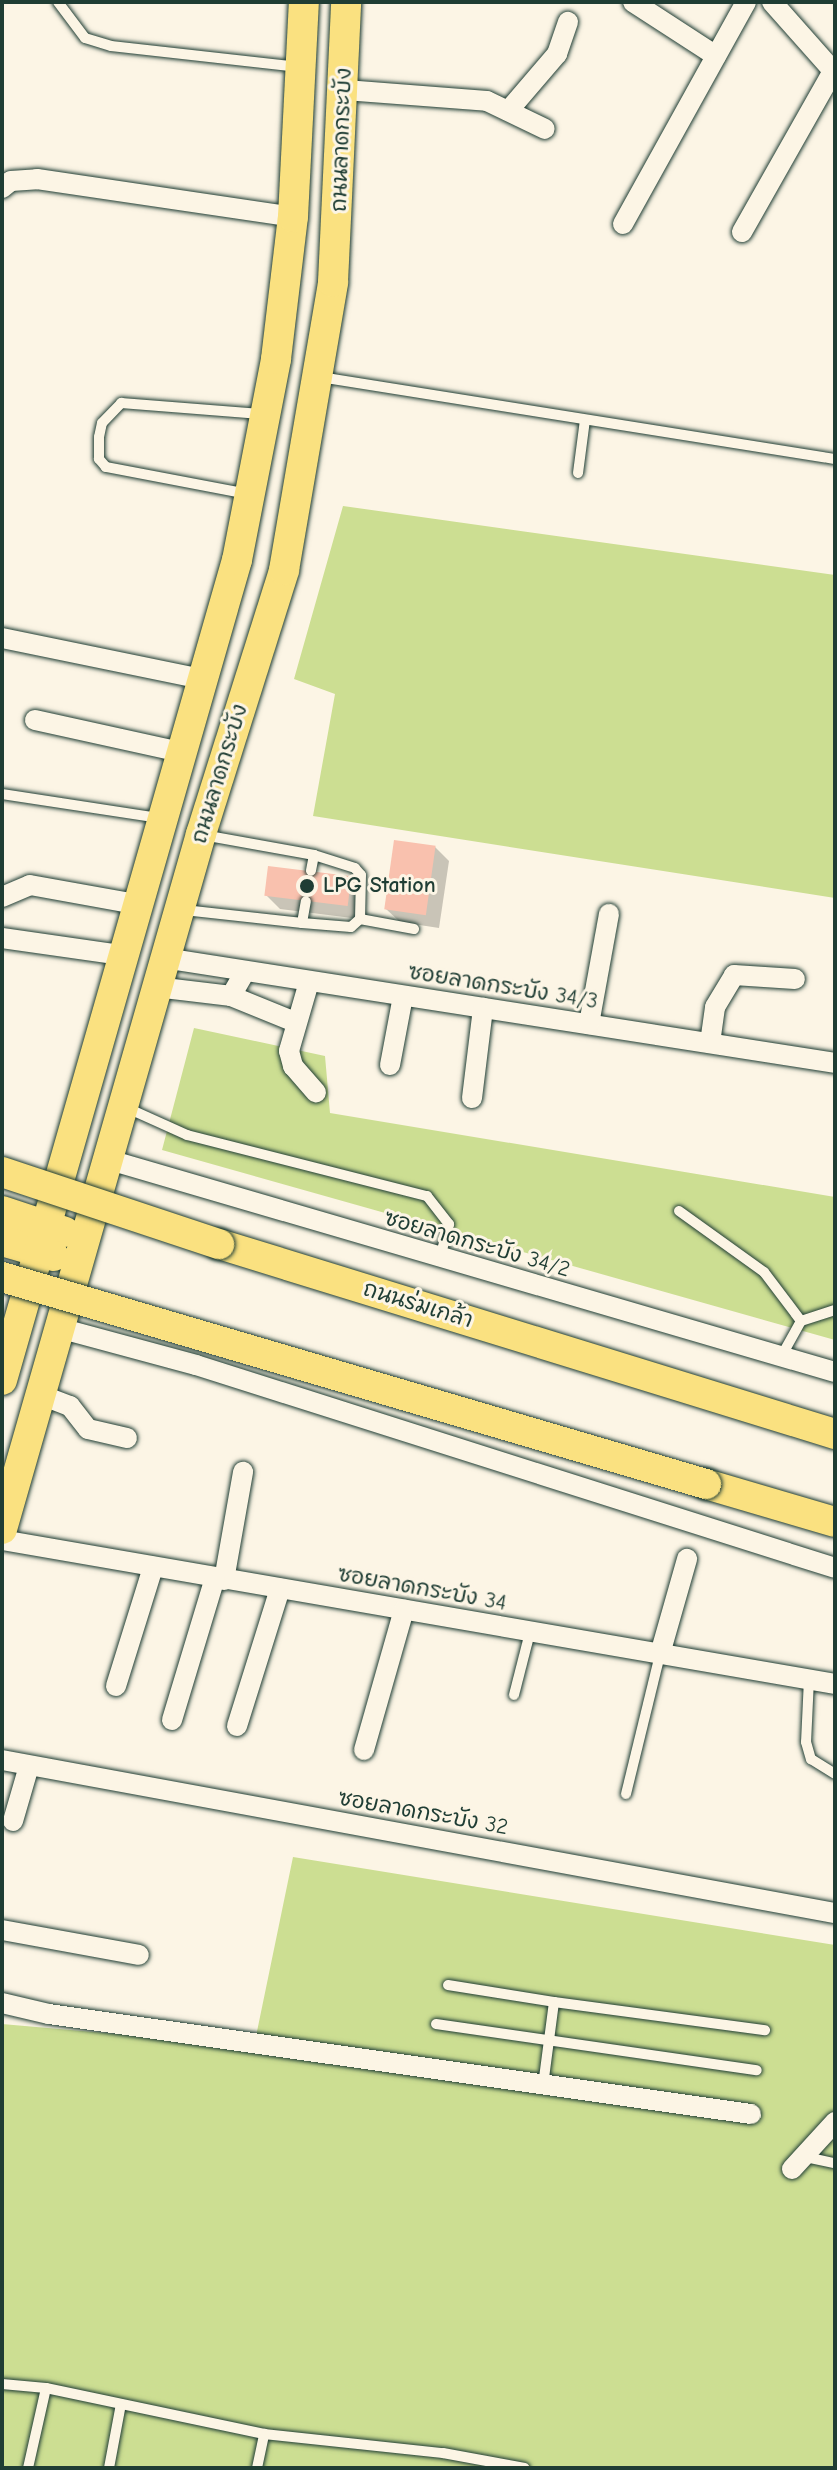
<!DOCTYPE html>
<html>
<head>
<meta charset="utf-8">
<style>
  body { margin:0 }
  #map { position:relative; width:837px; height:2470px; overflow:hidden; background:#fcf5e5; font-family:"Comic Neue","Playpen Sans Thai",sans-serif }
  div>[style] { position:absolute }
  .green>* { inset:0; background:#ccde92 }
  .shadow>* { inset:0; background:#0003 }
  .building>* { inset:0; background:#f9c1ae; transform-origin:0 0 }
  .roads { filter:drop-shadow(0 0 2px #1f3d34) drop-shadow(0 0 2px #1f3d34) }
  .service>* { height:10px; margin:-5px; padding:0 5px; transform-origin:5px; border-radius:5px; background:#fcf5e5 }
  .minor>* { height:20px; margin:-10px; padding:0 10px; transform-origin:10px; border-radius:10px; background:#fcf5e5 }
  .primary>* { height:30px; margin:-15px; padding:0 15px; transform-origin:15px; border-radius:15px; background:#fae180 }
  .bridges { filter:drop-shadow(0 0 2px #1f3d34) drop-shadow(0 0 2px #1f3d34) }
  .primary-bridge>* { height:30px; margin:-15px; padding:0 15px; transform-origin:15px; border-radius:15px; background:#fae180 }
  .dots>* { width:22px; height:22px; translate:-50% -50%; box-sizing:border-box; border:4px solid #fcf5e5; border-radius:50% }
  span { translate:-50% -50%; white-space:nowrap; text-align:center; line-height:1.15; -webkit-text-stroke:6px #fcf5e5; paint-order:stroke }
  .street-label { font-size:22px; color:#1f3d34 }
  .poi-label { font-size:22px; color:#1f3d34; font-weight:700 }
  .left { translate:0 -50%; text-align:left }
  .frame { position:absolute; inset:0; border:4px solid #1f3d34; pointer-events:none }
</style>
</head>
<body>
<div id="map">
  <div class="green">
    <i style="clip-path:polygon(343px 506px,835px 575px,835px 898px,313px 816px,335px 694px,294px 679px)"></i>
    <i style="clip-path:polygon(194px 1028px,325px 1056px,330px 1113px,835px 1197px,835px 1340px,162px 1150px)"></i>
    <i style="clip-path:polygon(293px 1857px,835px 1945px,835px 2468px,2px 2468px,2px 2024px,254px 2046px)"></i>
  </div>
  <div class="shadow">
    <i style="clip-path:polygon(435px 847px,449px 861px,439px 928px,400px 922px,386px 909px)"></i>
    <i style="clip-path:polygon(350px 878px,364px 892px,360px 919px,280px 909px,266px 895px)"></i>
  </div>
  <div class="building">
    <i style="left:394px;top:840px;width:42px;height:70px;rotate:8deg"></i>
    <i style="left:268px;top:866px;width:84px;height:30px;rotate:7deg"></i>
  </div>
  <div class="roads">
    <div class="service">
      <i style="left:58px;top:2px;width:45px;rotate:53.1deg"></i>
      <i style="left:85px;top:38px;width:27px;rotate:17deg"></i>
      <i style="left:111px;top:46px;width:189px;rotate:6.4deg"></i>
      <i style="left:320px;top:377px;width:521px;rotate:9.05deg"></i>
      <i style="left:578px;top:473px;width:53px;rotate:-82.5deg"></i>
      <i style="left:248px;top:494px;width:145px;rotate:-169.2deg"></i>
      <i style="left:106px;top:467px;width:11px;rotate:-131deg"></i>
      <i style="left:99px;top:459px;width:22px;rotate:-90deg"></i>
      <i style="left:99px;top:437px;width:14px;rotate:-78deg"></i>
      <i style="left:102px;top:423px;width:28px;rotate:-46deg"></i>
      <i style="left:121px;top:403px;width:140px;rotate:4.5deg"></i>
      <i style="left:2px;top:794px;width:158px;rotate:8.7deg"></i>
      <i style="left:203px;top:835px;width:113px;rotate:10.2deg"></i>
      <i style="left:314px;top:855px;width:16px;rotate:101deg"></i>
      <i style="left:184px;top:910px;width:119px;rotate:6.3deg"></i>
      <i style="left:302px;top:923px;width:22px;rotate:-80deg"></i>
      <i style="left:360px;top:919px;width:55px;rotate:10.5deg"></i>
      <i style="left:302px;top:923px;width:49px;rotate:4.7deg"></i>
      <i style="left:351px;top:927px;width:12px;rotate:-42deg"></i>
      <i style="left:360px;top:919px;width:44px;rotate:-88.7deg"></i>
      <i style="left:361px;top:875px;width:9px;rotate:-131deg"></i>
      <i style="left:355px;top:868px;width:43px;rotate:-162.4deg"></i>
      <i style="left:125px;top:1107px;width:68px;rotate:24.3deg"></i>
      <i style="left:187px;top:1135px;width:248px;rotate:14.3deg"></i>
      <i style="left:427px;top:1196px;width:36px;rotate:52deg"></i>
      <i style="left:449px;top:1224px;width:35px;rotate:105deg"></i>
      <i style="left:679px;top:1211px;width:105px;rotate:35.7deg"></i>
      <i style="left:764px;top:1272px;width:61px;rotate:52.9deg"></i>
      <i style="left:781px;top:1357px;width:41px;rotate:-60.9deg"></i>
      <i style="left:801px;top:1321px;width:36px;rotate:-18deg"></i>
      <i style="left:809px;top:1679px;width:63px;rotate:92.7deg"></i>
      <i style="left:806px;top:1742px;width:18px;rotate:74deg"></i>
      <i style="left:811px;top:1759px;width:28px;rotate:32deg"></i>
      <i style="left:514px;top:1695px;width:65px;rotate:-75.7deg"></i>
      <i style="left:626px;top:1794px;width:144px;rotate:-76.3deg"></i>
      <i style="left:448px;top:1985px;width:107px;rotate:9.1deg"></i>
      <i style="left:554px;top:2002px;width:84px;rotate:97.5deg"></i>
      <i style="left:554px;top:2002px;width:213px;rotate:7.6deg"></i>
      <i style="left:436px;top:2024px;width:324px;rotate:8.2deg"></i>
      <i style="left:801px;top:2156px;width:35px;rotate:12deg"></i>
      <i style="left:2px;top:2384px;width:44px;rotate:5.2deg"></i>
      <i style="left:46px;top:2388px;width:223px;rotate:11.9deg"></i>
      <i style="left:264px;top:2434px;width:180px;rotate:6.1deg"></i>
      <i style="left:443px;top:2453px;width:83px;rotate:10.4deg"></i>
      <i style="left:28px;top:2468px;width:82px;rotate:-77.3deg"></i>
      <i style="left:109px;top:2468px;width:65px;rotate:-79.4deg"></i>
      <i style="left:257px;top:2468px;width:35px;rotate:-78deg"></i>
    </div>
    <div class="minor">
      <i style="left:633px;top:2px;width:99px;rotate:33deg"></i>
      <i style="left:772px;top:2px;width:95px;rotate:48.4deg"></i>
      <i style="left:345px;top:90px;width:142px;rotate:4.4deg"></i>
      <i style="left:487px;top:101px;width:64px;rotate:25.8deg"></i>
      <i style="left:509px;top:110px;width:74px;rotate:-49.4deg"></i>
      <i style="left:557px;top:54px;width:34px;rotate:-71deg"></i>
      <i style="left:2px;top:188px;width:11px;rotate:-38deg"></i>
      <i style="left:11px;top:181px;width:26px;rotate:-4deg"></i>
      <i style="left:37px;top:179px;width:259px;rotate:8.4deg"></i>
      <i style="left:623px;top:224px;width:254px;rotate:-61deg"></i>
      <i style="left:742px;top:232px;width:185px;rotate:-60.5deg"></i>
      <i style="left:2px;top:638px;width:204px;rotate:11.6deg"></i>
      <i style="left:35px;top:720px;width:149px;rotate:12.4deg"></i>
      <i style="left:2px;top:897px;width:30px;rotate:-23deg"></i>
      <i style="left:30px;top:885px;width:108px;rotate:10.2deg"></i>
      <i style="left:2px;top:938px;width:121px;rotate:8.1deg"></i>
      <i style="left:164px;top:958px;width:679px;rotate:8.89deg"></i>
      <i style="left:309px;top:982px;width:72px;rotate:106.2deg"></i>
      <i style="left:289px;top:1051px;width:16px;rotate:75deg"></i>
      <i style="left:293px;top:1066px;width:35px;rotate:49deg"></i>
      <i style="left:156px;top:987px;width:76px;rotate:6.8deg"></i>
      <i style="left:231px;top:996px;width:28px;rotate:-60deg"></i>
      <i style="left:231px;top:996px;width:69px;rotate:22.1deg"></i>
      <i style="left:589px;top:1024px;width:112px;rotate:-79.7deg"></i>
      <i style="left:710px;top:1043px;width:36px;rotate:-82deg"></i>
      <i style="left:715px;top:1007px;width:37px;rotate:-59deg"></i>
      <i style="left:734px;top:975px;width:61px;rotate:3.8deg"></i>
      <i style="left:390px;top:1065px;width:70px;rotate:-79.3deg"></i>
      <i style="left:472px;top:1098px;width:91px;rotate:-83deg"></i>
      <i style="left:106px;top:1159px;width:759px;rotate:16.29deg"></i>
      <i style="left:59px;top:1328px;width:142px;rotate:15.1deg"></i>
      <i style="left:196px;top:1365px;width:670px;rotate:17.62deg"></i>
      <i style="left:41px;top:1395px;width:31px;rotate:21deg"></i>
      <i style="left:70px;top:1406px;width:29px;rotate:52deg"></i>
      <i style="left:88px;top:1429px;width:40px;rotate:13deg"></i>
      <i style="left:2px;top:1540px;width:845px;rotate:9.81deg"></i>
      <i style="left:224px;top:1580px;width:110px;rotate:-80deg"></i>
      <i style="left:660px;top:1654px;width:99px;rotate:-74.1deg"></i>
      <i style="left:116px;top:1686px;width:125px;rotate:-72.7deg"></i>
      <i style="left:172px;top:1720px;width:148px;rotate:-73.2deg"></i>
      <i style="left:237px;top:1726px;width:144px;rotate:-72.6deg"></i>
      <i style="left:364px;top:1750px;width:146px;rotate:-74.1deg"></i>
      <i style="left:2px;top:1760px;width:847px;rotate:10.41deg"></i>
      <i style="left:13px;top:1821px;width:57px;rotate:-73.8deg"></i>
      <i style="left:2px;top:1930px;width:139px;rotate:10.3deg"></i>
      <i style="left:2px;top:2003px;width:48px;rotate:13.2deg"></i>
      <i style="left:49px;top:2014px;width:709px;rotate:8.11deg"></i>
      <i style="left:792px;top:2169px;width:64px;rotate:-47.5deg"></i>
    </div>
    <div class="primary">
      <i style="left:2px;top:1211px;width:66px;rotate:18.4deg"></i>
      <i style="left:2px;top:1241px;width:54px;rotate:16.1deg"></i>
      <i style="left:219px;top:1244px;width:645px;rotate:17.14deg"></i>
      <i style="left:2px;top:1380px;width:853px;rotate:-74.01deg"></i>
      <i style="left:237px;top:560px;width:205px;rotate:-79deg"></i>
      <i style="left:276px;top:359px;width:143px;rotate:-83.2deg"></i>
      <i style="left:293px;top:217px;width:215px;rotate:-87.1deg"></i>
      <i style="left:706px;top:1484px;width:134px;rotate:16.4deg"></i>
      <i style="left:2px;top:1529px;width:723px;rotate:-74.02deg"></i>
      <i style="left:201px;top:834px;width:277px;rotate:-72.5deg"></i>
      <i style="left:284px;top:570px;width:292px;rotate:-80.3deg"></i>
      <i style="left:333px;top:282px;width:280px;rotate:-87.3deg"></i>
    </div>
  </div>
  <div class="bridges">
    <div class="primary-bridge">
      <i style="left:2px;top:1172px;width:229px;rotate:18.4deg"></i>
      <i style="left:2px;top:1277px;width:734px;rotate:16.39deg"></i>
    </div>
  </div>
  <div class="dots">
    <i style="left:307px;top:886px;background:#1f3d34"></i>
  </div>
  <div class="street-label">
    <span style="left:342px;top:140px;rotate:-88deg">ถนนลาดกระบัง</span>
    <span style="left:220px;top:774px;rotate:-73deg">ถนนลาดกระบัง</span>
    <span style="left:503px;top:987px;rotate:9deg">ซอยลาดกระบัง 34/3</span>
    <span style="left:477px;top:1244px;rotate:16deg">ซอยลาดกระบัง 34/2</span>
    <span style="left:418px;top:1305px;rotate:17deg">ถนนร่มเกล้า</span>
    <span style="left:422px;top:1589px;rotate:10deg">ซอยลาดกระบัง 34</span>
    <span style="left:423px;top:1813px;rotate:10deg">ซอยลาดกระบัง 32</span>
  </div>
  <div class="poi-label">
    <span class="left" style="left:323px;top:886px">LPG Station</span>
  </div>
  <div class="frame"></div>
</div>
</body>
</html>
